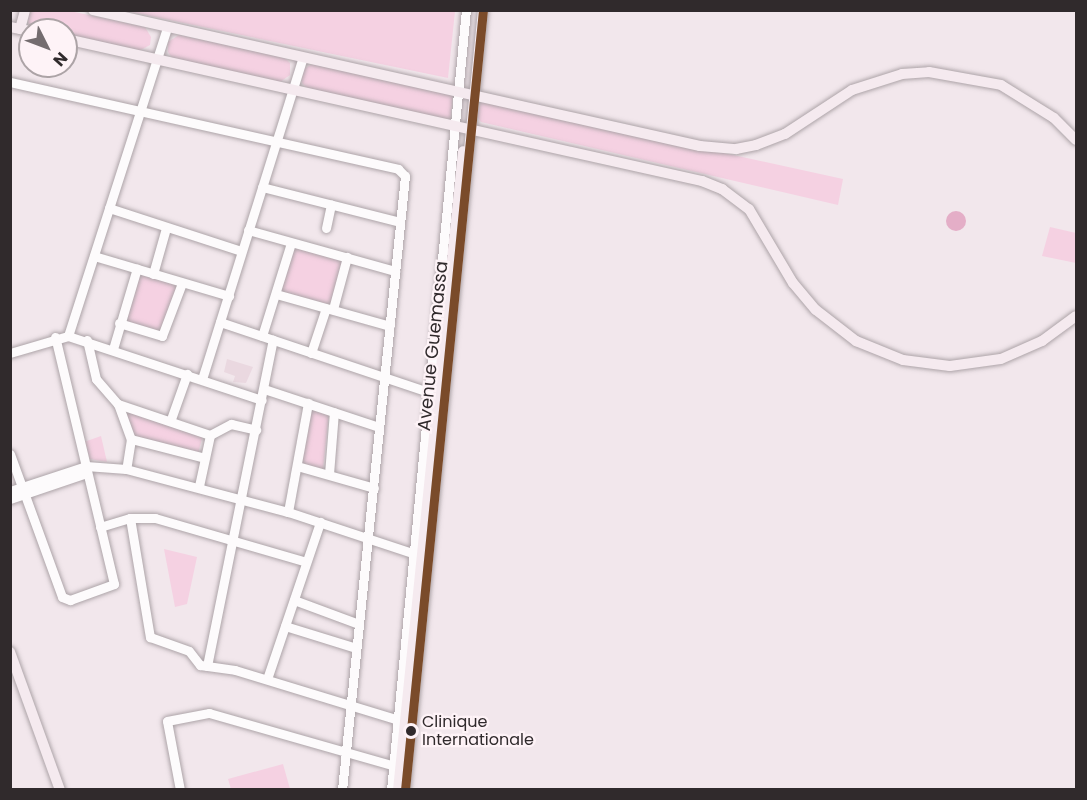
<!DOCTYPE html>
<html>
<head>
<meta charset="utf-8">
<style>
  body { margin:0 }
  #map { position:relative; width:1087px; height:800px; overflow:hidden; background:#f2e7ec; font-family:Poppins,sans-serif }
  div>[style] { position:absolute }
  .built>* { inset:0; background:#ead8e0 }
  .green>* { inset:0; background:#f5d1e2; transform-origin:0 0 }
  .water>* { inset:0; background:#e4aec7 }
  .round { border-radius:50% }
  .roads { filter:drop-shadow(0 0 2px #ada4a8) drop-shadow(0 0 2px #ada4a8) }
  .minor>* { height:9px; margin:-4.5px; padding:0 4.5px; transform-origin:4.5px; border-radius:4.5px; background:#fdfbfc }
  .major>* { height:10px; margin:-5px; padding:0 5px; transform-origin:5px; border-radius:5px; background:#f5eaef }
  .bus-1>* { height:9px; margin:-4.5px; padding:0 4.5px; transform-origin:4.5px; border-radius:4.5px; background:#7a4b2a }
  .dots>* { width:16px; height:16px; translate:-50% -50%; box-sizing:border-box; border:3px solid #fef3f7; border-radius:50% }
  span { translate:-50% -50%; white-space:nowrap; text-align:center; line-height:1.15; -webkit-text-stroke:4.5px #fef3f7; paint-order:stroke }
  .bus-label { font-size:16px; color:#302a2c }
  .left { translate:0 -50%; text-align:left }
  .street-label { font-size:18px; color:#302a2c }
  .frame { position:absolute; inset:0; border:12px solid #302a2c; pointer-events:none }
  .north { position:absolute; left:18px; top:18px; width:60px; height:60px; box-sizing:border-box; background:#fef3f7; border:2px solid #aca3a6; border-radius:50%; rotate:132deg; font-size:16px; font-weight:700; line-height:24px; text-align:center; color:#302a2c }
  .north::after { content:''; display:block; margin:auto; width:21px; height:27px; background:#746c6f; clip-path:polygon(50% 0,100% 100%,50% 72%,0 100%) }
</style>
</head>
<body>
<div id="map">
  <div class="built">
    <i style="clip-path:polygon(227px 359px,253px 367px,246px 383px,233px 382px,235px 376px,224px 372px)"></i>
  </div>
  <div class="green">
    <i style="clip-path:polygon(29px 11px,70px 11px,145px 27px,151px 37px,150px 45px,139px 51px,66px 35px,66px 30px,33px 28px,28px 23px)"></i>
    <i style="clip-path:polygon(126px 11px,455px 10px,455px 11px,448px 78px)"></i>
    <i style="clip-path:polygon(179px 35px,284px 57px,290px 63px,290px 75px,280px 82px,172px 58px,168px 52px,168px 42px)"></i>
    <i style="clip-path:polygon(312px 64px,453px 94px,450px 121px,307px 88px,302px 83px,301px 71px)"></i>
    <i style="clip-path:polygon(481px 100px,843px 179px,838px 205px,481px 122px,477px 116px)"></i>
    <i style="clip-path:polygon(1050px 227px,1076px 233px,1076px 263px,1042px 256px)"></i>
    <i style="left:292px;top:245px;width:54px;height:49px;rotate:15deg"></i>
    <i style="left:137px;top:272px;width:44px;height:54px;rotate:17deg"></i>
    <i style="clip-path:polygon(307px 404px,329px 412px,323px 470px,296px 462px)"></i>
    <i style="clip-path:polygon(118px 407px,203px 435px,198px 454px,129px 439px)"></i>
    <i style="clip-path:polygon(101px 436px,107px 462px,90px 459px,84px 442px)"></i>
    <i style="clip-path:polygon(164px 549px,197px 557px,187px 604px,175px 607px)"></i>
    <i style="clip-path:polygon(283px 764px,290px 789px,231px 789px,228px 779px)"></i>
  </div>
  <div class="water">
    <i class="round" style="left:946px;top:211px;width:20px;height:20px"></i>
  </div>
  <div class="roads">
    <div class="minor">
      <i style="left:10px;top:82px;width:398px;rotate:12.6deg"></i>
      <i style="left:398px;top:169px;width:10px;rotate:45deg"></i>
      <i style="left:405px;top:176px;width:617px;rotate:95.86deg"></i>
      <i style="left:262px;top:187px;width:142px;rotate:14.2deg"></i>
      <i style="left:109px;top:208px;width:139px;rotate:18deg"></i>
      <i style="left:326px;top:228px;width:24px;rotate:-78deg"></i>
      <i style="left:248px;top:230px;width:153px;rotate:15.6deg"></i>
      <i style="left:94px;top:256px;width:141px;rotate:16.5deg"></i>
      <i style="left:153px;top:274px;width:48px;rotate:-74.2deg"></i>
      <i style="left:276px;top:294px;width:118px;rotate:15.7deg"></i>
      <i style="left:333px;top:309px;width:54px;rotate:-74.9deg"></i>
      <i style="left:220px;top:322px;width:219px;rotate:18.6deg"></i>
      <i style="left:119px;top:323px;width:45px;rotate:16.8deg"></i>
      <i style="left:162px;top:336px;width:57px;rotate:-69.3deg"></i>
      <i style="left:68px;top:336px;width:324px;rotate:-72.2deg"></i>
      <i style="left:262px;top:336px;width:97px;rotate:-72.7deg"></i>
      <i style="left:87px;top:340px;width:40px;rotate:77deg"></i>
      <i style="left:96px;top:379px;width:33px;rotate:49deg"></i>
      <i style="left:118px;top:404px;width:37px;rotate:70deg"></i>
      <i style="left:131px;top:439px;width:30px;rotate:99deg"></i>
      <i style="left:113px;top:349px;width:84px;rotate:-73.5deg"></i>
      <i style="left:10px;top:353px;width:60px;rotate:-16.3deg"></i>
      <i style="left:68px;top:336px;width:204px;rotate:18.3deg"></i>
      <i style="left:311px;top:353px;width:47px;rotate:-71.6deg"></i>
      <i style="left:202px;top:379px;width:337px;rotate:-72.6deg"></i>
      <i style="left:264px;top:389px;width:121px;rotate:18.3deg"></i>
      <i style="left:118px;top:404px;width:97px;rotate:18.6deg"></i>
      <i style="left:210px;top:435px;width:24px;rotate:-28deg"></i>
      <i style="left:231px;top:424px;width:26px;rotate:13deg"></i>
      <i style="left:171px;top:419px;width:48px;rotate:-70.4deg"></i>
      <i style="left:131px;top:439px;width:76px;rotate:14.4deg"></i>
      <i style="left:10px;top:454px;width:152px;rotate:70deg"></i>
      <i style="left:62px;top:597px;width:9px;rotate:21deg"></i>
      <i style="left:70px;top:600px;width:47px;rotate:-20deg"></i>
      <i style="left:114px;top:584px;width:254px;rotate:-103.4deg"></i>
      <i style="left:297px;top:466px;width:80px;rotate:15.9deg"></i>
      <i style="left:329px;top:474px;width:62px;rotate:-85.4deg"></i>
      <i style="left:199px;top:486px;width:52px;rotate:-77.8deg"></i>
      <i style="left:10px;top:491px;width:80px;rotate:-18.2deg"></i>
      <i style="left:86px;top:466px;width:40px;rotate:4.3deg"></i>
      <i style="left:126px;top:469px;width:168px;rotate:14.9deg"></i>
      <i style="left:288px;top:512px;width:131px;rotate:18.3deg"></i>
      <i style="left:10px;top:499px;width:81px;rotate:-18.7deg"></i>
      <i style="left:288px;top:512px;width:111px;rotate:-79.6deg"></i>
      <i style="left:130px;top:518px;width:121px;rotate:80.5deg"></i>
      <i style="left:150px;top:637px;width:41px;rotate:19.7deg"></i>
      <i style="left:189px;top:651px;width:18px;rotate:52deg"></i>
      <i style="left:200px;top:665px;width:35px;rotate:8deg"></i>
      <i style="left:235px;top:670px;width:175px;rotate:17deg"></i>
      <i style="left:100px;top:527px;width:31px;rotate:-17deg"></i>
      <i style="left:130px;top:518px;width:25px"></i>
      <i style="left:155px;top:518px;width:157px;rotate:16.2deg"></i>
      <i style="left:294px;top:600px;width:69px;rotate:20.3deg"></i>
      <i style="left:285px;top:626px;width:74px;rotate:17.2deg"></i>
      <i style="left:207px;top:666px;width:333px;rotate:-78.6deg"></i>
      <i style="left:267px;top:679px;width:166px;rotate:-71.3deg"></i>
      <i style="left:180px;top:790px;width:70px;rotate:-100.7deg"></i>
      <i style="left:167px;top:721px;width:43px;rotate:-10.8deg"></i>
      <i style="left:209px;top:713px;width:197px;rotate:15.9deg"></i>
      <i style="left:391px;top:790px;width:784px;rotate:-84.51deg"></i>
    </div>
    <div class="major">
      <i style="left:93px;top:10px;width:622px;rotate:12.63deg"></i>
      <i style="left:700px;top:146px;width:36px;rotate:5deg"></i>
      <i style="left:736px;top:149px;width:20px;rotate:-11deg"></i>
      <i style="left:756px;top:145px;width:31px;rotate:-21deg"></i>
      <i style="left:785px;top:134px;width:80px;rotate:-33.3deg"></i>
      <i style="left:852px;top:90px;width:52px;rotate:-17.7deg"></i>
      <i style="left:902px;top:74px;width:27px;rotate:-4deg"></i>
      <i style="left:929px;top:72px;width:73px;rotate:10.2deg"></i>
      <i style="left:1001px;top:85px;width:62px;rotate:31.9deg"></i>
      <i style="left:1054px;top:118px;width:31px;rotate:45deg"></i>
      <i style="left:10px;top:27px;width:20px;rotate:11deg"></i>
      <i style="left:20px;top:29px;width:20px;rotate:-75deg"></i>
      <i style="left:66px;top:39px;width:652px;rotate:12.59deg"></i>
      <i style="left:702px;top:181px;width:22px;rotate:22deg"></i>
      <i style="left:722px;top:189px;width:34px;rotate:37deg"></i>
      <i style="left:749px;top:209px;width:86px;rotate:59.3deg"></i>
      <i style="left:793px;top:283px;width:35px;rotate:50deg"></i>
      <i style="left:816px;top:310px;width:51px;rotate:37.8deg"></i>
      <i style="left:856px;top:341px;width:51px;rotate:22deg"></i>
      <i style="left:903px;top:360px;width:47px;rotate:7.3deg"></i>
      <i style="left:950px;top:366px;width:51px;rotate:-7.8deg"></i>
      <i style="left:1001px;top:359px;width:45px;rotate:-23.7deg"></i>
      <i style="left:1042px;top:341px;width:42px;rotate:-36.3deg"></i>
      <i style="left:10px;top:652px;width:147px;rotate:70.1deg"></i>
      <i style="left:398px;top:790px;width:642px;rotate:-84.19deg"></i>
      <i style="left:405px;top:790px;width:784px;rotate:-84.29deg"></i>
    </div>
  </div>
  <div class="bus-1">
    <i style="left:405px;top:790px;width:784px;rotate:-84.29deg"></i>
  </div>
  <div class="dots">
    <i style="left:411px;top:731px;background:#302a2c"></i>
  </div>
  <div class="bus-label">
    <span class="left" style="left:422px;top:731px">Clinique<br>Internationale</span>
  </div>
  <div class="street-label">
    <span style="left:433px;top:346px;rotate:-84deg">Avenue Guemassa</span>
  </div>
  <div class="frame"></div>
  <div class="north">N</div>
</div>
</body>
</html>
